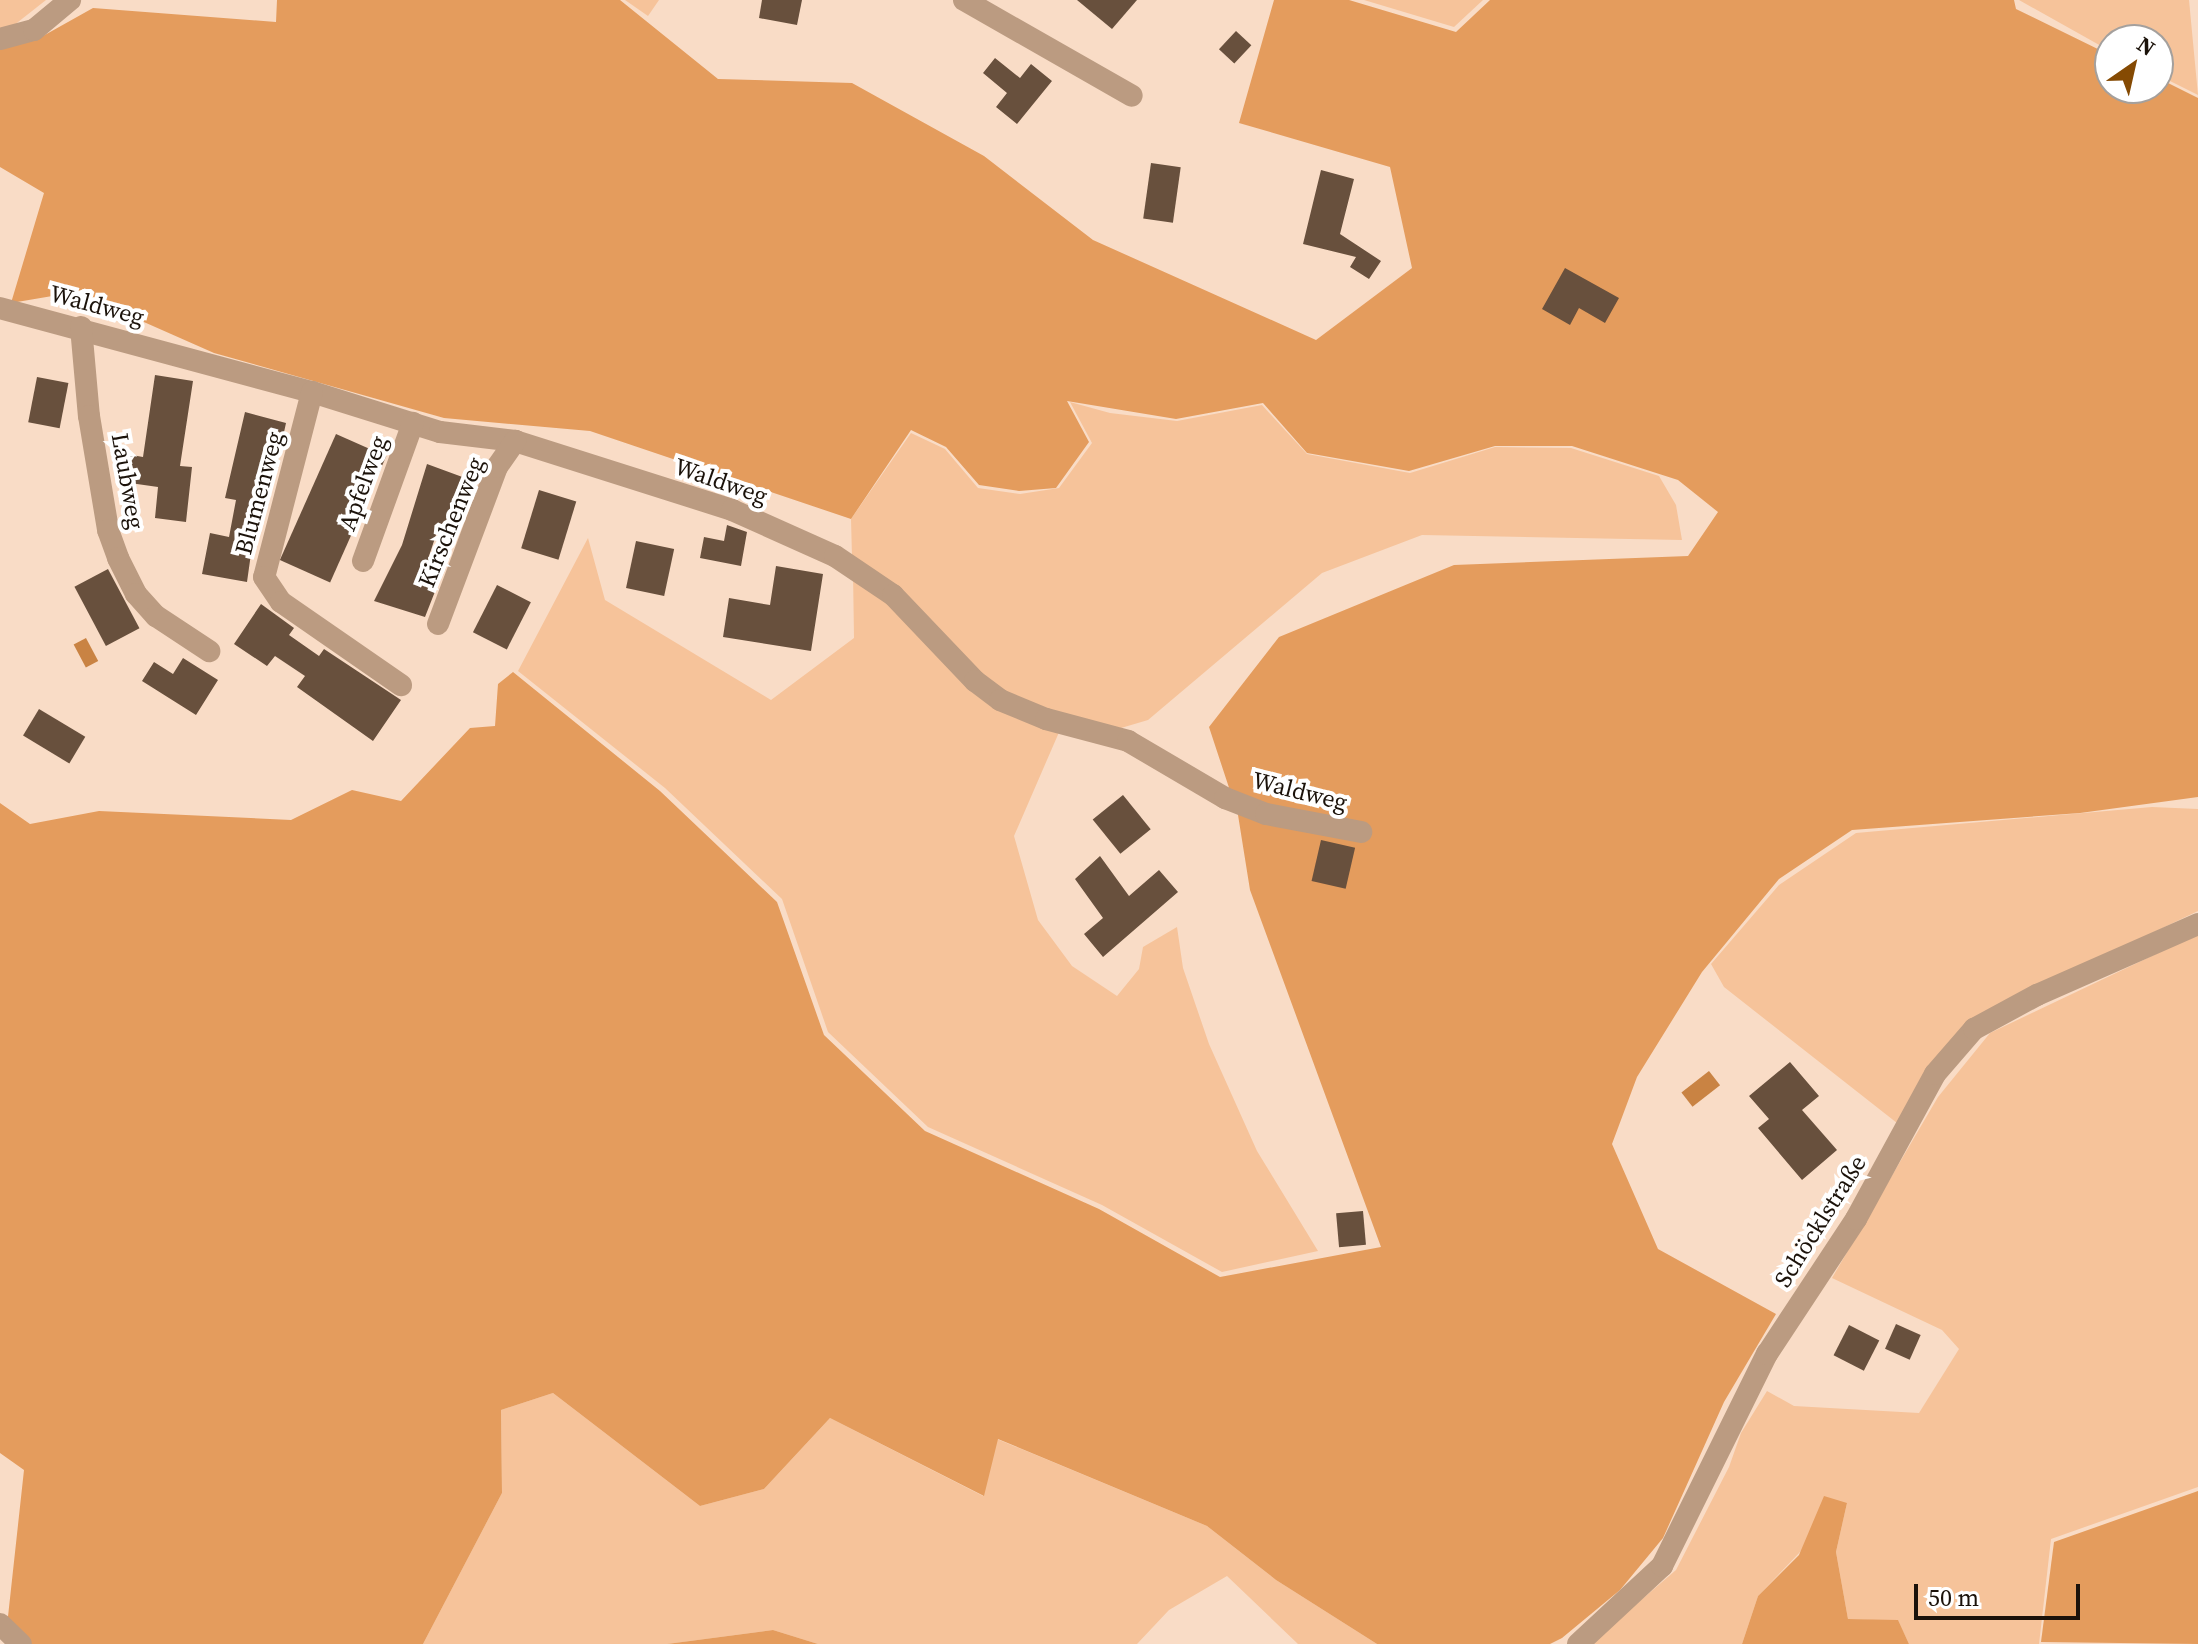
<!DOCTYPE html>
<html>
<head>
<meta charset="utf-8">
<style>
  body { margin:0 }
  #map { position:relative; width:2198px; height:1644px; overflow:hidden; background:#f9dcc6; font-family:"Source Serif 4",serif }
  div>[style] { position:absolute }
  .green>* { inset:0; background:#f6c39a }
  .forest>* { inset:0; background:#e49c5d }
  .water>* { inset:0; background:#c98343; transform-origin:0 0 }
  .building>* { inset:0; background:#68503d; transform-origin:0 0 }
  .street>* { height:22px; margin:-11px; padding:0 11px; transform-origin:11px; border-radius:11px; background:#bb9b81 }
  span { translate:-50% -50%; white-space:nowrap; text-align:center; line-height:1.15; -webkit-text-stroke:8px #fff; paint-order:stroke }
  .street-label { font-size:24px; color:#1b120a }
  .north { position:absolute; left:2094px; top:24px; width:80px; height:80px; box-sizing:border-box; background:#fff; border:2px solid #a4a09d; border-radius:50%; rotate:34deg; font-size:22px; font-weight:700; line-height:32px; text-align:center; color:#1b120a }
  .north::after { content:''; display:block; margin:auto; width:28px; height:36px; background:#854a03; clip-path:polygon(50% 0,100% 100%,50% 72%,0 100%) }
  .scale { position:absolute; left:1914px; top:1584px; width:166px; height:36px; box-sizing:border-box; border:4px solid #1b120a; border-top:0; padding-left:10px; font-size:24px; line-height:28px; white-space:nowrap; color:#1b120a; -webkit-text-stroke:6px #fff; paint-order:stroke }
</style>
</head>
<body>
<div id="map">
  <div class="green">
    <i style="clip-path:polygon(0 0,46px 0,13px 26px,0 29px)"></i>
    <i style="clip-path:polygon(625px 0,659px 0,648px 16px)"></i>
    <i style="clip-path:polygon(1364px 0,1483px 0,1454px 27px)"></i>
    <i style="clip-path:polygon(2019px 0,2189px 0,2198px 95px,2158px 75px,2158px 40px,2110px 40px,2110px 51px)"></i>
    <i style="clip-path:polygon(1070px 402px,1110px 413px,1177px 421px,1262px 405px,1307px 454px,1410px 473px,1495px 447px,1571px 448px,1659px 476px,1676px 505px,1682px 540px,1422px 535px,1322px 573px,1148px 720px,1121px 728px,1081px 723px,999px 692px,852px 557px,851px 519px,911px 433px,945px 449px,978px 488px,1020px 494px,1059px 488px,1092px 443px)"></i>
    <i style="clip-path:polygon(588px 538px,605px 600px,771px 700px,854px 638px,853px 572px,942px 650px,1060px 730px,1014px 836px,1038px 920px,1072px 966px,1117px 996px,1139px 969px,1143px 947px,1177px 927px,1183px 968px,1209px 1044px,1257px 1151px,1318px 1251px,1222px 1272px,1102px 1205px,928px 1127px,828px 1032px,782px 899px,665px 788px,518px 671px)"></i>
    <i style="clip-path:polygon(2152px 807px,2198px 809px,2198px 911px,1968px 1021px,1897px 1123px,1724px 987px,1711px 964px,1779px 885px,1856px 833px)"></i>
    <i style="clip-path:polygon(2198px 934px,2198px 1487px,2051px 1539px,2039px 1644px,1909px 1644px,1898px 1621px,1848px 1619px,1836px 1552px,1847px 1503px,1758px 1596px,1742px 1644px,1590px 1644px,1676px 1570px,1729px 1467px,1741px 1433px,1767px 1391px,1794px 1406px,1919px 1413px,1959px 1349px,1942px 1330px,1832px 1278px,1938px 1097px,1990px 1033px)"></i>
    <i style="clip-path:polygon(553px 1393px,700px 1506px,764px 1489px,830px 1418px,983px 1496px,997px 1439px,1207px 1526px,1276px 1580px,1377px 1644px,1298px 1644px,1227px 1576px,1169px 1610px,1137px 1644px,818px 1644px,773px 1630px,667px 1644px,423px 1644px,502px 1493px,501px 1410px)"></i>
  </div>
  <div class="forest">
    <i style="clip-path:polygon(277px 0,620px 0,718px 79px,852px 83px,984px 156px,1093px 240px,1316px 340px,1412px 268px,1390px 167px,1239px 123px,1274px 0,1349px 0,1456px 32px,1490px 0,2014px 0,2016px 9px,2110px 55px,2110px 88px,2158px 88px,2158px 78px,2198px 98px,2198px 797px,2080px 813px,1852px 830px,1779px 879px,1702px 972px,1637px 1077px,1612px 1144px,1658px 1249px,1776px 1314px,1724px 1402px,1663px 1538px,1620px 1590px,1562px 1638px,1550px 1644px,1377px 1644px,1276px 1580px,1207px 1526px,998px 1439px,984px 1496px,830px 1418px,764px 1489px,700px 1506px,553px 1393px,501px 1410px,502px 1493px,423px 1644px,5px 1644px,24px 1470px,0 1453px,0 803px,30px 824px,99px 811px,291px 820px,352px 790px,401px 801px,470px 728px,495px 726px,498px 684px,513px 672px,660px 791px,777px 902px,824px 1035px,925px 1131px,1099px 1209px,1220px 1277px,1381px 1247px,1250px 890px,1238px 815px,1209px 727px,1279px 637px,1454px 565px,1688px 556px,1718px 512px,1678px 480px,1572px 446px,1495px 446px,1409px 471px,1307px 453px,1263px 403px,1176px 419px,1067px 401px,1089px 442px,1056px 488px,1019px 491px,979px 485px,946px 447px,911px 430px,851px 519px,590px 431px,444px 418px,214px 353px,76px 292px,11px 303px,44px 193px,0 167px,0 38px,43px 36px,93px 8px,276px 22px)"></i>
    <i style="clip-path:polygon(2198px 1491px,2198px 1644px,2041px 1642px,2054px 1542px)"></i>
    <i style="clip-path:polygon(1824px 1496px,1847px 1503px,1836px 1552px,1848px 1619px,1898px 1620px,1909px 1644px,1742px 1644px,1758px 1596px,1799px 1555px)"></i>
    <i style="clip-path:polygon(773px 1630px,818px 1644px,667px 1644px)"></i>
  </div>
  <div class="water">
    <i style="left:86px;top:638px;width:26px;height:14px;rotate:62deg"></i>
    <i style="left:1709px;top:1071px;width:18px;height:35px;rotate:52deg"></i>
  </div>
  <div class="building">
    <i style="clip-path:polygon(762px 0,802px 0,797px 25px,759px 18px)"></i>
    <i style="clip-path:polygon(1077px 0,1137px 0,1112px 29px)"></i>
    <i style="left:1236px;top:31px;width:21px;height:25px;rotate:43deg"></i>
    <i style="clip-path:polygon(995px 58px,1020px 78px,1031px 64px,1052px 81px,1017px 124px,996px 107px,1007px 93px,983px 73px)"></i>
    <i style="left:1151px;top:163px;width:30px;height:56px;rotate:8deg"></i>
    <i style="clip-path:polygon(1321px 170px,1354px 179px,1340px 234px,1381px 261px,1369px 279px,1350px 267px,1356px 257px,1303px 244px)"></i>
    <i style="clip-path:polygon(1565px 268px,1619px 298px,1605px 323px,1579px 308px,1570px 325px,1542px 309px)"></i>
    <i style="clip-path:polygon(155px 375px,193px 381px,180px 466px,192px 467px,186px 522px,155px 518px,158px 487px,123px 482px,126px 454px,143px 457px)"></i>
    <i style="left:37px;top:377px;width:32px;height:46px;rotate:11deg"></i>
    <i style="clip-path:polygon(245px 412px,286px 423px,268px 506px,258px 504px,247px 582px,202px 574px,210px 533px,229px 537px,236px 500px,225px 498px)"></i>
    <i style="left:336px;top:434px;width:55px;height:138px;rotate:24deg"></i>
    <i style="clip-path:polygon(427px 464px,476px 482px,458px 532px,439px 526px,428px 559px,445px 566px,425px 617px,374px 601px,402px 545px)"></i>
    <i style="left:539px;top:490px;width:39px;height:61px;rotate:17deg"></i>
    <i style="clip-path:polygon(727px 525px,747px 532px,741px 566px,700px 558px,704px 537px,724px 541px)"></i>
    <i style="left:636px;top:541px;width:39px;height:48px;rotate:12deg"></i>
    <i style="clip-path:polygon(776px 566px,823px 574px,811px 651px,723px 637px,729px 598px,770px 605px)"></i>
    <i style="left:108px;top:569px;width:67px;height:38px;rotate:62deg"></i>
    <i style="left:497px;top:585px;width:38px;height:53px;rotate:27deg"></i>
    <i style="clip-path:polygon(261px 604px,294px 628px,289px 635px,319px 656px,324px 649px,401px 700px,373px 741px,297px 687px,305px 676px,275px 656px,267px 666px,234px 644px)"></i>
    <i style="clip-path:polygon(183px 658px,218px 680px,196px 715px,142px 681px,154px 662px,173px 674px)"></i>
    <i style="left:39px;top:709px;width:54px;height:31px;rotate:31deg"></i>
    <i style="left:1123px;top:795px;width:44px;height:39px;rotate:51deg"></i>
    <i style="left:1321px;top:840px;width:35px;height:42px;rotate:13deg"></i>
    <i style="clip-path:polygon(1100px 856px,1129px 896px,1159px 870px,1178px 892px,1103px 957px,1084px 934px,1103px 918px,1075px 879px)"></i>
    <i style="clip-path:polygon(1790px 1062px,1819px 1096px,1802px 1110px,1837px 1150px,1802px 1180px,1758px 1128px,1769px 1119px,1749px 1096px)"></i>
    <i style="left:1363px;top:1211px;width:34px;height:27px;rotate:85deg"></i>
    <i style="left:1896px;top:1324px;width:27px;height:27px;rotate:24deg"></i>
    <i style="left:1849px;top:1325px;width:34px;height:34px;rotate:27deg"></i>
  </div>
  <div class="street">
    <i style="left:964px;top:0;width:193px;rotate:29.7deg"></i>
    <i style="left:0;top:39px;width:35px;rotate:-15deg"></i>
    <i style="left:34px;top:30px;width:47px;rotate:-39.8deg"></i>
    <i style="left:0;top:308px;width:323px;rotate:15.1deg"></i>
    <i style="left:312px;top:392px;width:134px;rotate:17.4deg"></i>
    <i style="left:440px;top:432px;width:76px;rotate:6.8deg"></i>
    <i style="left:515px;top:441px;width:228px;rotate:17.6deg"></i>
    <i style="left:732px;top:510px;width:113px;rotate:24.1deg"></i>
    <i style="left:835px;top:556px;width:70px;rotate:33.9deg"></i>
    <i style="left:893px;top:595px;width:119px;rotate:46.4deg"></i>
    <i style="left:975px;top:681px;width:31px;rotate:37deg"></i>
    <i style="left:1000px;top:700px;width:50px;rotate:22.4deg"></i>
    <i style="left:1046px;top:719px;width:85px;rotate:15deg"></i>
    <i style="left:1128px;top:741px;width:113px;rotate:30.4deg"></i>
    <i style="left:1225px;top:798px;width:44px;rotate:21.3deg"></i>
    <i style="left:1266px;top:814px;width:97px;rotate:10.7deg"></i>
    <i style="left:81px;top:327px;width:89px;rotate:84.9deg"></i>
    <i style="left:89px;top:416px;width:116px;rotate:80.5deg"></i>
    <i style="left:108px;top:530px;width:30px;rotate:70deg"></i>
    <i style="left:118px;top:558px;width:40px;rotate:63.4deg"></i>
    <i style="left:136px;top:594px;width:30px;rotate:48deg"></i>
    <i style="left:156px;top:616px;width:64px;rotate:33.4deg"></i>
    <i style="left:312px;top:392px;width:191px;rotate:104.5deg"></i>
    <i style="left:264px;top:577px;width:30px;rotate:56deg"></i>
    <i style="left:281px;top:602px;width:146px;rotate:34.7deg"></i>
    <i style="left:363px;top:561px;width:147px;rotate:-70.1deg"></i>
    <i style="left:438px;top:624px;width:168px;rotate:-69.4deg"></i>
    <i style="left:497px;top:467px;width:32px;rotate:-55deg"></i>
    <i style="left:0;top:1624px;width:29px;rotate:44deg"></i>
    <i style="left:1578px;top:1644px;width:115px;rotate:-42.9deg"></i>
    <i style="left:1662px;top:1566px;width:237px;rotate:-63.7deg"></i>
    <i style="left:1767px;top:1354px;width:162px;rotate:-56.6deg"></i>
    <i style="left:1856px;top:1219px;width:165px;rotate:-61.4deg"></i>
    <i style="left:1935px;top:1074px;width:60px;rotate:-49.1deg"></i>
    <i style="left:1974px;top:1029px;width:72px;rotate:-28.4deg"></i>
    <i style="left:2037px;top:995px;width:176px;rotate:-23.8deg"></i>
  </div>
  <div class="street-label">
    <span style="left:97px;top:305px;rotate:15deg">Waldweg</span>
    <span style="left:128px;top:481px;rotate:80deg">Laubweg</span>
    <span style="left:721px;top:481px;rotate:19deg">Waldweg</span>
    <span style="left:363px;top:483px;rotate:-70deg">Apfelweg</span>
    <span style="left:259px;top:493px;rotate:-75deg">Blumenweg</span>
    <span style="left:451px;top:522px;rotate:-68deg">Kirschenweg</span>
    <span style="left:1300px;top:791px;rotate:14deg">Waldweg</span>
    <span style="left:1820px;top:1221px;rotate:-58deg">Schöcklstraße</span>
  </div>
  <div class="north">N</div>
  <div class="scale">50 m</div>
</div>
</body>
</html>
